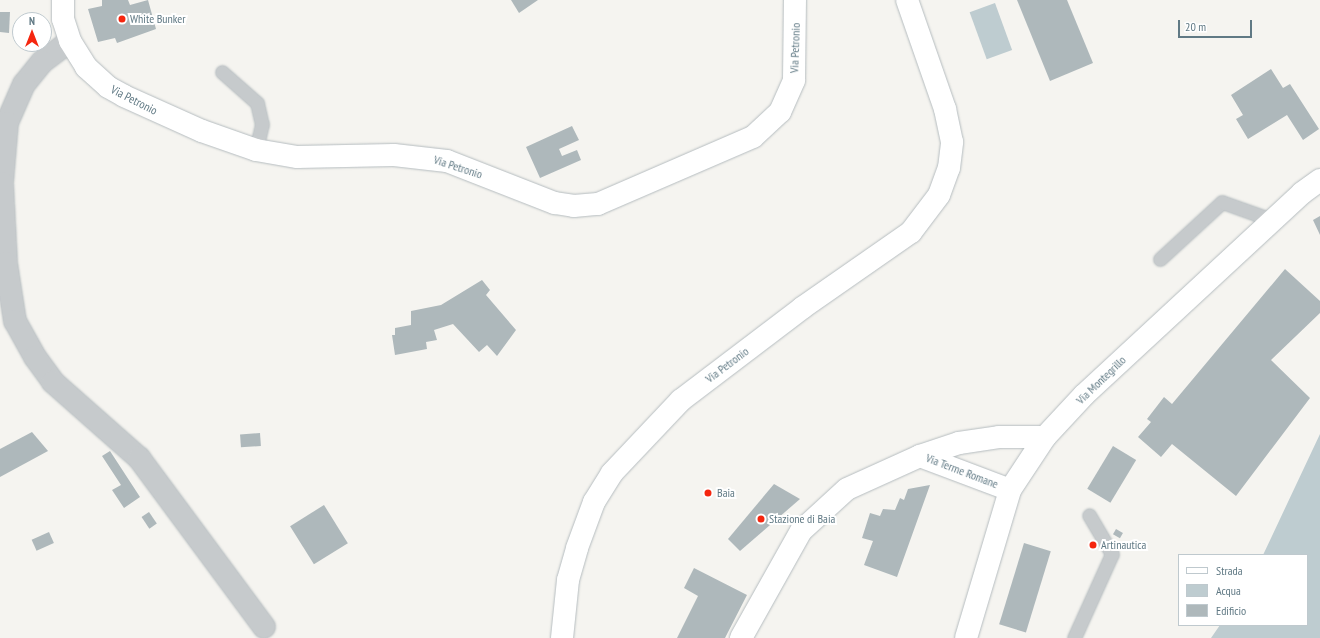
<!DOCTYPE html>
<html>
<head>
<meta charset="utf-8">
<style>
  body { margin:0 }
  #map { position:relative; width:1320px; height:638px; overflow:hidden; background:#f5f4f0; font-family:"PT Sans Narrow",sans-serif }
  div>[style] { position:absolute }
  .water>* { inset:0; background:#beccd0; transform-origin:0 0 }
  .building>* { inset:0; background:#aeb8bb; transform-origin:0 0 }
  .roads { filter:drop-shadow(0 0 1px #b5bcbf) drop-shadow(0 0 1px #b5bcbf) }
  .lane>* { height:13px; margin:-6.5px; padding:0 6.5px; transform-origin:6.5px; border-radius:6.5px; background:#c6cacc }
  .street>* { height:22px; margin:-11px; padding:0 11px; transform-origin:11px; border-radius:11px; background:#c6cacc }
  .secondary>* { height:22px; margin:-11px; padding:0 11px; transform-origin:11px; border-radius:11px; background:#fff }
  .dots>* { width:11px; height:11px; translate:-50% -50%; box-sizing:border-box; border:2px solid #fff; border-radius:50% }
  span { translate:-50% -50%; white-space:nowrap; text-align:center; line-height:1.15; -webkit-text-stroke:4px #fff; paint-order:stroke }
  .poi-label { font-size:12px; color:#607984 }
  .left { translate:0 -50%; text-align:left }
  .street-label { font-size:12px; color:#607984 }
  .legend { position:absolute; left:1178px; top:554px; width:130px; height:72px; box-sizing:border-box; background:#fff; border:1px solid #bfc9ce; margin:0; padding:5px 7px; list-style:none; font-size:12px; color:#607984 }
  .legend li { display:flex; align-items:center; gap:8px; height:20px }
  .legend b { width:20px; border:1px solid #bfc9ce }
  .north { position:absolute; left:12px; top:12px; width:40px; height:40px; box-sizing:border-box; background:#fff; border:1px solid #bfc9ce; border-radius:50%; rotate:0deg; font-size:11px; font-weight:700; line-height:16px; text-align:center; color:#607984 }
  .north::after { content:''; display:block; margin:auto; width:14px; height:18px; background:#f5260f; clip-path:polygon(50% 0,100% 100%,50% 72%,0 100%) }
  .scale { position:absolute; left:1178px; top:20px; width:74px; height:18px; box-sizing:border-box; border:2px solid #607984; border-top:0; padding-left:5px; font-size:12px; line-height:14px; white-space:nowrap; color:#607984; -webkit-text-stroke:3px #fff; paint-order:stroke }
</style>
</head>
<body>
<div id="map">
  <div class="water">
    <i style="left:995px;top:3px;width:50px;height:27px;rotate:70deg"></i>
    <i style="clip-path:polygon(1320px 434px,1320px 638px,1211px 638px,1220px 625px,1307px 625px,1307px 555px,1263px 555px)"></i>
  </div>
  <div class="building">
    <i style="clip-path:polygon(102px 0,128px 0,130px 5px,148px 0,156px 29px,117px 43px,115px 38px,98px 42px,88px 9px,102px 6px)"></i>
    <i style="clip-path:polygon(511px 0,538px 0,519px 13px)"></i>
    <i style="clip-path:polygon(1017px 0,1067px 0,1093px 63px,1050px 81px)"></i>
    <i style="clip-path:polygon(0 12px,10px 12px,9px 33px,0 32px)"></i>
    <i style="clip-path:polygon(1271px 69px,1283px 88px,1290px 84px,1319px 129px,1303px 140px,1287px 115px,1248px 139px,1236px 119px,1243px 115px,1231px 95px)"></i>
    <i style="clip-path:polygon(572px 126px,579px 140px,559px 149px,562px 156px,577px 150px,581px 160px,540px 178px,526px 147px)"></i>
    <i style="clip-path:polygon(1320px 216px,1320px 235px,1313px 220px)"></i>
    <i style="clip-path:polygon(1285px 269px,1320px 301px,1320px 313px,1271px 360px,1310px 398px,1236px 496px,1172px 444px,1161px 457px,1138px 437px,1151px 422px,1147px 419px,1164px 397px,1172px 404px)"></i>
    <i style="clip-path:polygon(482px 280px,490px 290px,486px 295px,516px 330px,497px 356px,487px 345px,479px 352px,453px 324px,434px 330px,437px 340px,426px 342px,427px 349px,395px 355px,392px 335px,395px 335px,395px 328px,411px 325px,411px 311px,441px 305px)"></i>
    <i style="clip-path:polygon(32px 432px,48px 451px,0 477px,0 449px)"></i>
    <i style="left:260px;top:433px;width:13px;height:20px;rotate:86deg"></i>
    <i style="left:1113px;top:446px;width:27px;height:50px;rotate:31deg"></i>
    <i style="clip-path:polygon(110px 451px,140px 497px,124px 508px,112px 490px,121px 485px,102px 456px)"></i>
    <i style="clip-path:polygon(774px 484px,800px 499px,740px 551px,728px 539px)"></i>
    <i style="clip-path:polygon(930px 485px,897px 577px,864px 565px,873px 541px,862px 538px,870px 513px,880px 516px,883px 509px,895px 510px,900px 498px,904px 500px,908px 489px)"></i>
    <i style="left:324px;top:505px;width:45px;height:40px;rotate:58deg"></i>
    <i style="left:149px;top:512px;width:14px;height:9px;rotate:56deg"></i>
    <i style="left:1116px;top:529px;width:8px;height:6px;rotate:30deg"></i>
    <i style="left:49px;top:532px;width:12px;height:19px;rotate:66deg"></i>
    <i style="left:1024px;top:543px;width:28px;height:85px;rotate:17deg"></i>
    <i style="clip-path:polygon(694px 568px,747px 595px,725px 638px,677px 638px,698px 596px,684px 588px)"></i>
  </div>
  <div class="roads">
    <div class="lane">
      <i style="left:222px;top:72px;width:47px;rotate:41.5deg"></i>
      <i style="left:257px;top:103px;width:22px;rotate:77deg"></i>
      <i style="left:262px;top:124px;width:27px;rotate:103deg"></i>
      <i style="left:1160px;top:259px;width:84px;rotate:-42.6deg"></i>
      <i style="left:1222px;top:202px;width:53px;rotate:19.8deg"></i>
      <i style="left:1074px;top:638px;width:92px;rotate:-65.7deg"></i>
      <i style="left:1112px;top:554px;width:45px;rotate:-120.5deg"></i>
    </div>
    <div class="street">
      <i style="left:70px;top:41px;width:35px;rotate:143deg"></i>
      <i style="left:42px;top:62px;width:28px;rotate:129deg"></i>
      <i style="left:24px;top:84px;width:43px;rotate:113.6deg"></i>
      <i style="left:7px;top:123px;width:60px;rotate:94.8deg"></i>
      <i style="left:2px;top:183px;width:80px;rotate:87.1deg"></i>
      <i style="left:6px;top:263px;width:59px;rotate:81.2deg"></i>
      <i style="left:15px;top:321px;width:41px;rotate:60.9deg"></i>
      <i style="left:35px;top:357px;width:31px;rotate:54deg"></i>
      <i style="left:53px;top:382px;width:115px;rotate:41.5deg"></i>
      <i style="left:139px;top:458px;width:210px;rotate:53.5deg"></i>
    </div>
    <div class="secondary">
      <i style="left:63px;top:0;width:19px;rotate:90deg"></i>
      <i style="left:63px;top:19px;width:23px;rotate:72deg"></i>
      <i style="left:70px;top:41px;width:31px;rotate:58deg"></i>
      <i style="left:86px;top:67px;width:30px;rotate:42deg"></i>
      <i style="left:108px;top:87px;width:18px;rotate:29deg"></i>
      <i style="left:124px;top:96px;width:85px;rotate:24.2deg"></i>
      <i style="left:202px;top:131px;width:57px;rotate:19.4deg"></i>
      <i style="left:256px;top:150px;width:42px;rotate:9.7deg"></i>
      <i style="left:297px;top:157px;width:97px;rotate:-1.2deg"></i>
      <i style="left:394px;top:155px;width:53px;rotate:6.5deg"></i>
      <i style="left:447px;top:161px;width:116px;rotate:21.3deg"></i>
      <i style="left:555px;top:203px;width:19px;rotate:9deg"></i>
      <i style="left:574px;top:206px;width:24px;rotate:-5deg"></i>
      <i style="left:598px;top:204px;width:169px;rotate:-23.4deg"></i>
      <i style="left:753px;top:137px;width:37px;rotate:-43deg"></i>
      <i style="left:780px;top:112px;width:35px;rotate:-66deg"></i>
      <i style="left:794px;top:80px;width:80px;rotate:-89.3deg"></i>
      <i style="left:920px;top:456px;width:96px;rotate:20.7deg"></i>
      <i style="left:562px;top:638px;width:58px;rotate:-84.1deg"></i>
      <i style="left:568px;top:580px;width:33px;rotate:-74deg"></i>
      <i style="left:577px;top:548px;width:49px;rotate:-69.7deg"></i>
      <i style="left:594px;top:502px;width:34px;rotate:-58deg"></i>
      <i style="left:612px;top:473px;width:100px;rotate:-46.6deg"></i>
      <i style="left:681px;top:400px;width:152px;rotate:-37.2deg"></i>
      <i style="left:802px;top:308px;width:133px;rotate:-34.9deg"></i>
      <i style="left:911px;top:232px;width:46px;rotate:-52.9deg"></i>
      <i style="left:939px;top:195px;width:29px;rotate:-70deg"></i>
      <i style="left:949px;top:168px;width:26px;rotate:-83deg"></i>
      <i style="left:952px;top:142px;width:34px;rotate:-102deg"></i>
      <i style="left:945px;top:109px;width:115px;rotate:-109.2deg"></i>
      <i style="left:741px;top:638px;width:123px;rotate:-60.7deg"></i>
      <i style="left:801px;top:531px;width:62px;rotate:-42.4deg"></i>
      <i style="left:847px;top:489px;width:80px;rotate:-24.3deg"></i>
      <i style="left:920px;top:456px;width:41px;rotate:-18.4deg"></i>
      <i style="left:959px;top:443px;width:40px;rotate:-8.5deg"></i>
      <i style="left:999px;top:437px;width:46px"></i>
      <i style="left:966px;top:638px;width:154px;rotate:-73.4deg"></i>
      <i style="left:1010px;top:490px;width:64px;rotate:-56.6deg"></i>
      <i style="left:1045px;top:437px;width:57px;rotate:-47.1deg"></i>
      <i style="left:1084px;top:395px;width:297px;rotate:-42.8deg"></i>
      <i style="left:1302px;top:193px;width:22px;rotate:-36deg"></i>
    </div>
  </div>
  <div class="dots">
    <i style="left:122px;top:19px;background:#f5260f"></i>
    <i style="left:708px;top:493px;background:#f5260f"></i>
    <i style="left:761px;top:519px;background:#f5260f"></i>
    <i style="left:1093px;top:545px;background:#f5260f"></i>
  </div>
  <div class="poi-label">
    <span class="left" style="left:130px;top:19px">White Bunker</span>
    <span class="left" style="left:717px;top:493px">Baia</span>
    <span class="left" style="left:769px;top:519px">Stazione di Baia</span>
    <span class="left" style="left:1101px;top:545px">Artinautica</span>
  </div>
  <div class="street-label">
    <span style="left:795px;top:48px;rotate:-88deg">Via Petronio</span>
    <span style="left:134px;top:100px;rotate:27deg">Via Petronio</span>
    <span style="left:458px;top:167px;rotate:18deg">Via Petronio</span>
    <span style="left:727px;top:365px;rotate:-37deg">Via Petronio</span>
    <span style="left:1101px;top:380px;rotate:-44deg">Via Montegrillo</span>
    <span style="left:962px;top:471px;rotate:21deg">Via Terme Romane</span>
  </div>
  <ul class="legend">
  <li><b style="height:5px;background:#fff"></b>Strada</li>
  <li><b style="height:11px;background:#beccd0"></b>Acqua</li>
  <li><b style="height:11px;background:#aeb8bb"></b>Edificio</li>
  </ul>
  <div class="north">N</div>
  <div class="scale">20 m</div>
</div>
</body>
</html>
